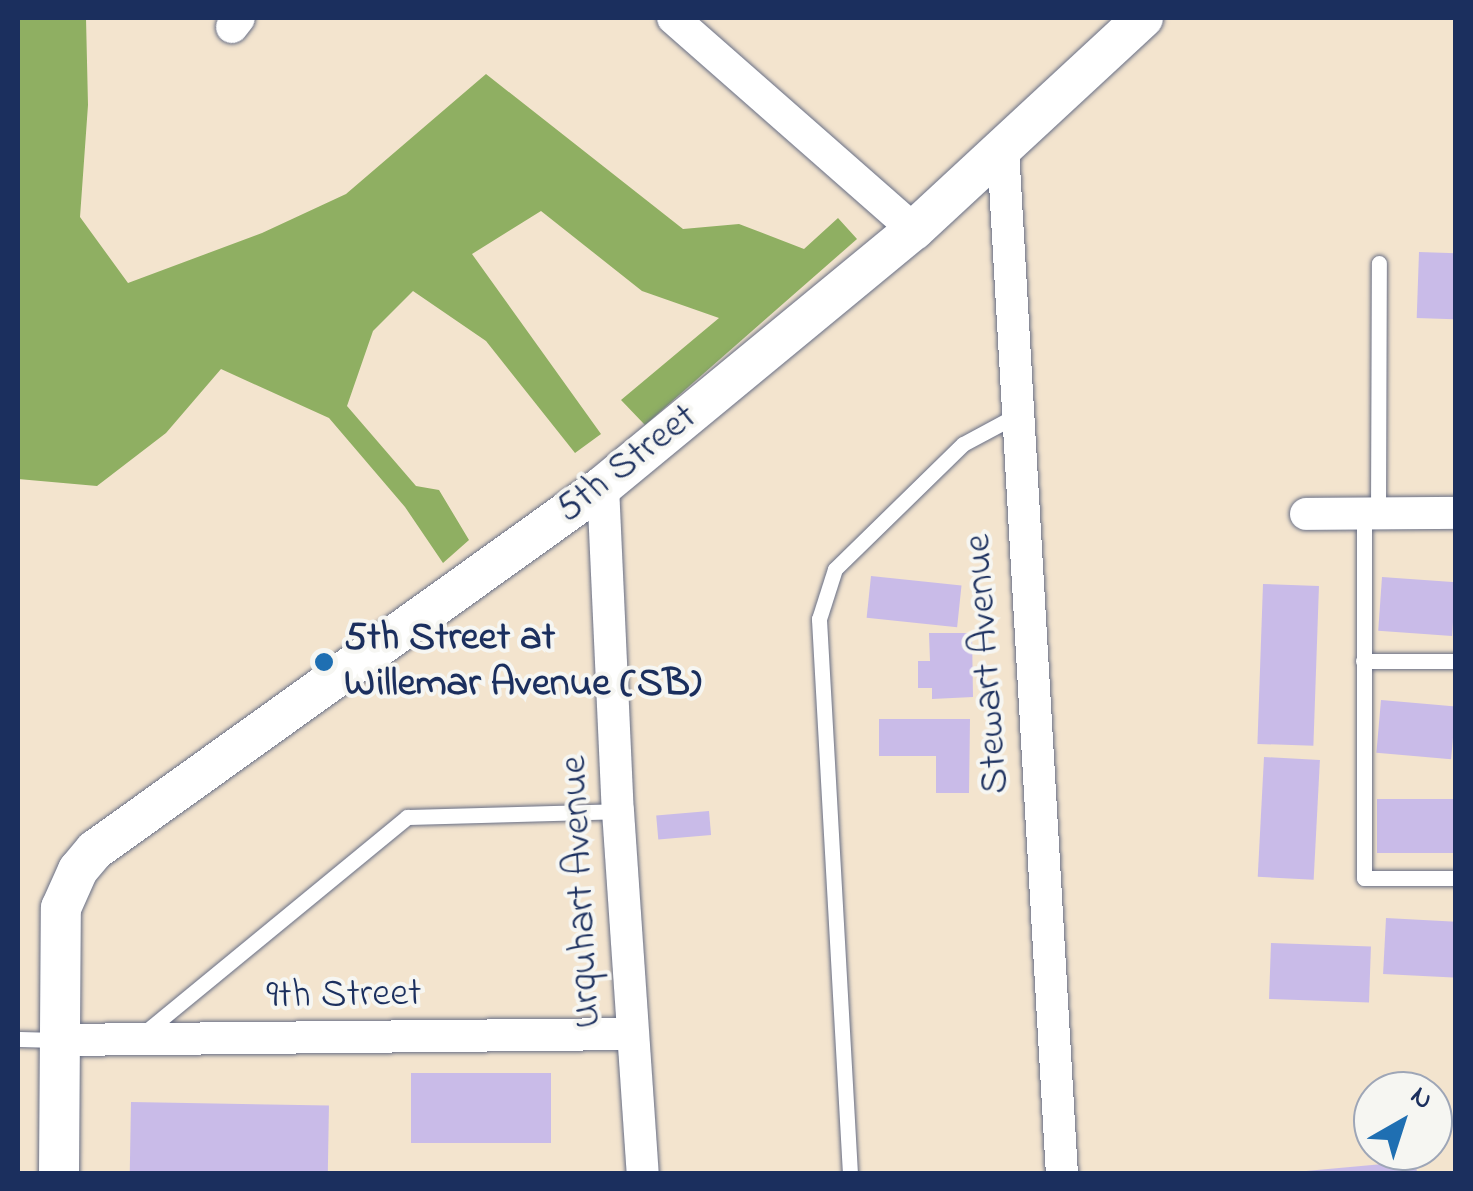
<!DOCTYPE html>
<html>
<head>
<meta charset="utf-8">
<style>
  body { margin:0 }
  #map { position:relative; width:1473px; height:1191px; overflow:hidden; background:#f3e4ce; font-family:"Indie Flower",sans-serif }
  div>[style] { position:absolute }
  .forest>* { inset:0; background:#8faf62 }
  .building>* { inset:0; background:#c9bbe8; transform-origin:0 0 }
  .roads { filter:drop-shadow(0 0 2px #676e85) drop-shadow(0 0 2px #676e85) }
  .service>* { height:15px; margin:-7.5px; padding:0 7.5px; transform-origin:7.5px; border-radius:7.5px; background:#fff }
  .minor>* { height:32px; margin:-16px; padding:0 16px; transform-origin:16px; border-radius:16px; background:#fff }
  .tertiary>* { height:40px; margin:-20px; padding:0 20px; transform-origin:20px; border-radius:20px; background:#fff }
  .dots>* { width:28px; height:28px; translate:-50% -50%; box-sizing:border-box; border:5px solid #f6f6f2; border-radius:50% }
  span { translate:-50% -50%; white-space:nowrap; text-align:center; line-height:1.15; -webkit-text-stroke:8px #f6f6f2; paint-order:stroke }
  .street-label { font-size:40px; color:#1b2f5e }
  .poi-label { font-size:40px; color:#1b2f5e; font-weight:700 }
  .left { translate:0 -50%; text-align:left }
  .frame { position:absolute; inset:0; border:20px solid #1b2f5e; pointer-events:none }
  .north { position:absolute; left:1353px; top:1071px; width:100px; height:100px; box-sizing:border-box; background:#f6f6f2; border:2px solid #9ea6b7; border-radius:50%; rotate:39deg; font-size:28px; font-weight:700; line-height:40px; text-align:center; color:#1b2f5e }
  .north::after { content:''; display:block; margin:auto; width:35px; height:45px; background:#1f6fb2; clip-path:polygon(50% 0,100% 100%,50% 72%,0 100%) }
</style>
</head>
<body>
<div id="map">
  <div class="forest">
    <i style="clip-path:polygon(18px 18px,86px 18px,88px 105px,80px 217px,128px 283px,262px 233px,346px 194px,486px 74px,683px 229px,739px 224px,804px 249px,838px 218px,857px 239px,645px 425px,621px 400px,719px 318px,642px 291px,541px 211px,472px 254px,601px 434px,575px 453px,486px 341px,413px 291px,373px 331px,347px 406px,416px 486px,439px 490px,469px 540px,443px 563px,405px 507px,329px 418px,221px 369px,166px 433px,97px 486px,18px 479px)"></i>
  </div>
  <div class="building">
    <i style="left:1419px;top:252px;width:37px;height:66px;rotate:2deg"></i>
    <i style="left:871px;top:576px;width:91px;height:42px;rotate:6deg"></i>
    <i style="left:1382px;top:577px;width:74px;height:54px;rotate:4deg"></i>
    <i style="left:1263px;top:584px;width:56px;height:160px;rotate:2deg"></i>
    <i style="clip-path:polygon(929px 633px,972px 633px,973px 697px,932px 699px,932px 688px,918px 688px,918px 661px,930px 661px)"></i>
    <i style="left:1381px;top:700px;width:75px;height:53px;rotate:5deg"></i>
    <i style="clip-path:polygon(879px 719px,970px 719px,969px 793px,936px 793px,936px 756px,879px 756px)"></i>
    <i style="left:1264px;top:757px;width:56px;height:120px;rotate:3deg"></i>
    <i style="left:1456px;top:799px;width:54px;height:79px;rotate:90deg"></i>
    <i style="left:709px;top:811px;width:24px;height:53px;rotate:85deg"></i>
    <i style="left:1386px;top:918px;width:70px;height:56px;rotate:3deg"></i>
    <i style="left:1271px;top:943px;width:100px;height:56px;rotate:2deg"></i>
    <i style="left:551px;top:1073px;width:70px;height:140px;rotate:90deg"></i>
    <i style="left:131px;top:1102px;width:198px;height:69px;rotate:1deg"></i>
    <i style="clip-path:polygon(1416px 1161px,1417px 1174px,1306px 1174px,1306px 1171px)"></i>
  </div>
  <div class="roads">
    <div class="service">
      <i style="left:1364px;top:514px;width:364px;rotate:90deg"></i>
      <i style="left:1364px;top:878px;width:92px"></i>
      <i style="left:1378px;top:514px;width:251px;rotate:-89.8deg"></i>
      <i style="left:1363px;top:661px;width:93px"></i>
      <i style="left:143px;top:1034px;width:342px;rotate:-39.4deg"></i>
      <i style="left:407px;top:817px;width:211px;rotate:-1.6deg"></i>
      <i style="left:18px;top:1039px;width:40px;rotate:1.4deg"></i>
      <i style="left:850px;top:1174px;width:556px;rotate:-93.2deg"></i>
      <i style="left:819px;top:619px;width:52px;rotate:-72.3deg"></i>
      <i style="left:835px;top:569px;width:179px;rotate:-44.3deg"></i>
      <i style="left:963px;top:444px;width:59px;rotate:-28.3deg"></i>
    </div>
    <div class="minor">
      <i style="left:673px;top:18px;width:321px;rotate:41.3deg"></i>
      <i style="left:232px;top:27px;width:11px;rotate:-52deg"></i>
      <i style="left:1003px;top:149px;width:1027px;rotate:86.71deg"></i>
      <i style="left:603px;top:486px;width:325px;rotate:87.4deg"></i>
      <i style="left:618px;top:811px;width:364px;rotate:86.1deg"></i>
      <i style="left:1306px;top:514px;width:150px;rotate:-0.4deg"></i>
      <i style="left:58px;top:1040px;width:575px;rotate:-0.6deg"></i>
    </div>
    <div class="tertiary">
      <i style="left:59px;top:1174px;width:266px;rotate:-89.6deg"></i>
      <i style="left:61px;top:908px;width:42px;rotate:-65.9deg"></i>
      <i style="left:78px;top:870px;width:26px;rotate:-50deg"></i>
      <i style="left:95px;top:850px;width:625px;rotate:-35.62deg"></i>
      <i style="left:603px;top:486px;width:403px;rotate:-39.5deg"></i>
      <i style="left:914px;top:230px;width:312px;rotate:-42.8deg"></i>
    </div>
  </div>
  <div class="dots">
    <i style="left:324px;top:662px;background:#1f6fb2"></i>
  </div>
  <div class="street-label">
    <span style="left:627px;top:464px;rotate:-38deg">5th Street</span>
    <span style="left:988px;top:664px;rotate:-94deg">Stewart Avenue</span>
    <span style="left:582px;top:892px;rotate:-93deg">Urquhart Avenue</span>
    <span style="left:344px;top:996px;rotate:-1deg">9th Street</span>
  </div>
  <div class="poi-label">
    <span class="left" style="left:344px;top:662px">5th Street at<br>Willemar Avenue (SB)</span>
  </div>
  <div class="frame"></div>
  <div class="north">N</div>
</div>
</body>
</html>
